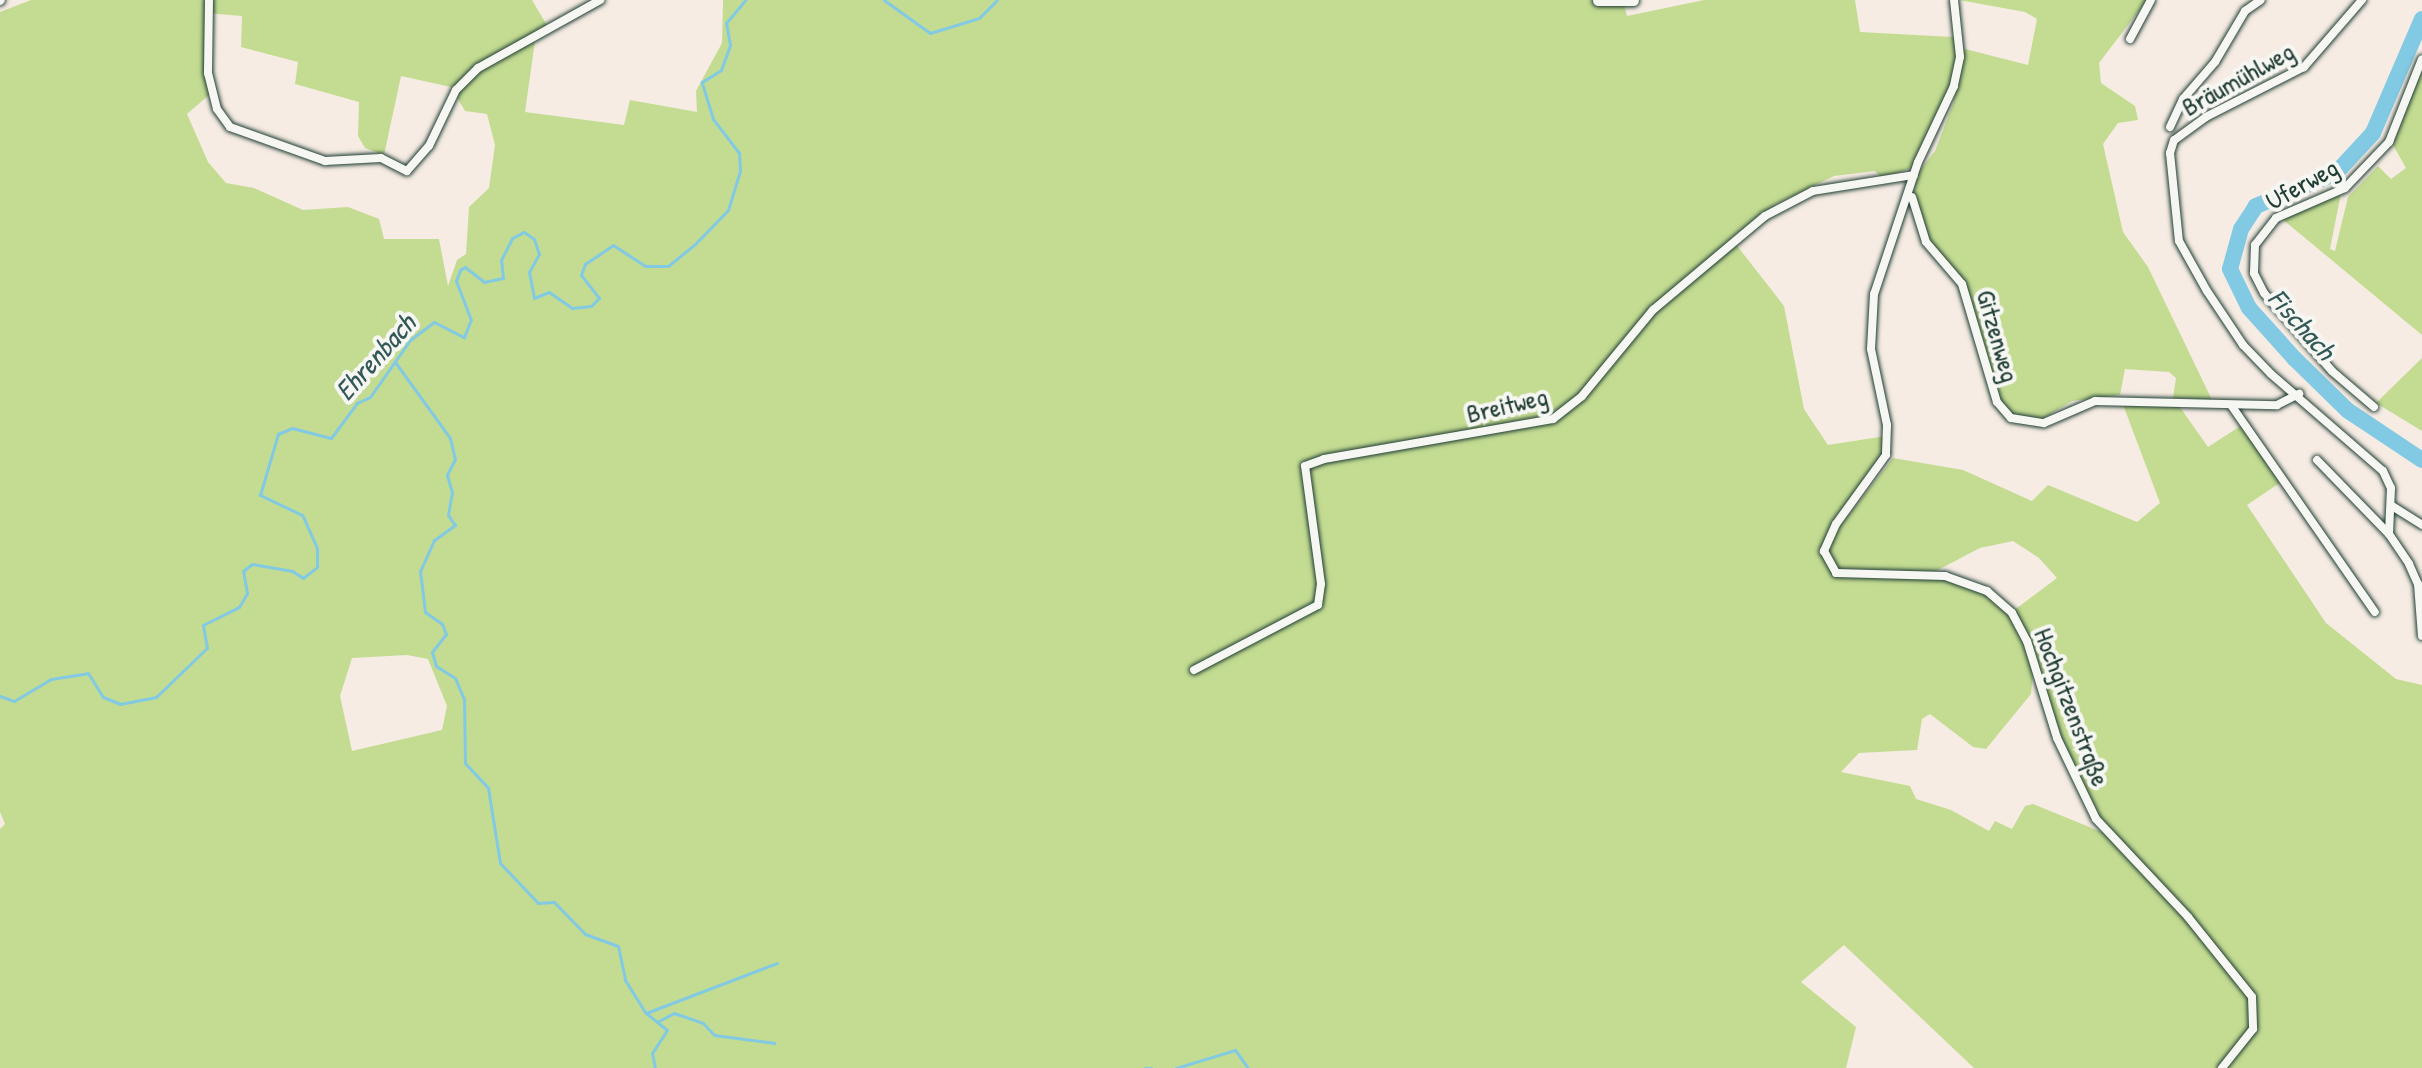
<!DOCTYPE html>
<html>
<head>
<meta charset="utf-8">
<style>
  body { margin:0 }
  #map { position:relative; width:2422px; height:1068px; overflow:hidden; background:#f6ece3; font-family:"Patrick Hand",sans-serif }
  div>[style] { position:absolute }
  .green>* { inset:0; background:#c4dc92 }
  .stream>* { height:3px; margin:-1.5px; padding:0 1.5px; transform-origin:1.5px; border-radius:1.5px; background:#82c9e3 }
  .river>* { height:16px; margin:-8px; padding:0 8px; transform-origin:8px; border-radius:8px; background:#82c9e3 }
  .roads { filter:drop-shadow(0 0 2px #1f3d34) drop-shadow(0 0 2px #1f3d34) }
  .street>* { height:8px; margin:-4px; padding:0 4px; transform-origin:4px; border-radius:4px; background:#f6f6f2 }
  .secondary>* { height:11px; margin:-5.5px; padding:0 5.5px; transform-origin:5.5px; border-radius:5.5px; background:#f6f6f2 }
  span { translate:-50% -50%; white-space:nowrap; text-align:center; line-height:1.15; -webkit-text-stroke:8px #f6f6f2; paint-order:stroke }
  .street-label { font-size:26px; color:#1f3d34 }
  .water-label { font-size:28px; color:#335957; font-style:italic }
</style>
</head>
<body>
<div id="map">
  <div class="green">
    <i style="clip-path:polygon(evenodd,31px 0,532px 0,548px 27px,536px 34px,525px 112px,624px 125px,630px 100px,697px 112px,696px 91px,722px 43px,723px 0,1623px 0,1627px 16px,1704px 0,1855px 0,1860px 32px,1953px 37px,1958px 49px,1952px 87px,1916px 166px,1882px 179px,1875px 171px,1834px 176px,1776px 204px,1731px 238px,1784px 306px,1804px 409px,1828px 445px,1886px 436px,1884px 452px,1825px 538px,1824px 549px,1834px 572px,1933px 577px,1977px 588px,2004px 607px,2021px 632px,2033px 672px,2031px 694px,1986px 749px,1973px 747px,1930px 714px,1922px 719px,1917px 750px,1859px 753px,1841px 772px,1910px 786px,1916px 799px,1951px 810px,1989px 831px,1995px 821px,2012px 829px,2025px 806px,2033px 804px,2104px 833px,2169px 899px,2251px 1001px,2251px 1029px,2219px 1068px,1974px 1068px,1844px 945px,1801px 982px,1856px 1027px,1846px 1068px,0 1068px,0 829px,5px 824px,0 812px,0 12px,31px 0,206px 13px,242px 16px,241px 47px,298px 62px,295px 84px,359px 102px,358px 136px,365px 148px,384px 155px,401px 76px,451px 87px,465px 111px,487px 114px,495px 145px,489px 188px,469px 207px,466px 254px,457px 260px,448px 286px,439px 239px,384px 239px,379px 219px,348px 207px,303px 210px,254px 188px,226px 183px,208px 162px,187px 114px,209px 95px,206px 13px,31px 0,407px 655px,428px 659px,447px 706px,442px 730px,352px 751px,340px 696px,352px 658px,407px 655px)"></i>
    <i style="clip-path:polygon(1959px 0,2147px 0,2099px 63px,2101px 83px,2135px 106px,2138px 120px,2118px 123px,2103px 144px,2123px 232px,2148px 267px,2212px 400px,2173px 398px,2176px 378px,2169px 372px,2125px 369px,2120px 395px,2072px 401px,2042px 419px,2009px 413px,1996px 396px,1969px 292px,1930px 245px,1914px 192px,1917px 174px,1935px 151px,1953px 104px,1965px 49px,2028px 65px,2037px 19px,2025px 12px)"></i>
    <i style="clip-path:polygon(2422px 66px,2422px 335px,2281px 218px,2341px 193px,2330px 249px,2335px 251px,2348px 197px,2378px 166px,2391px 179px,2406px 168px,2393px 145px)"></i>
    <i style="clip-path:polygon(2422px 358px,2422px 431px,2376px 403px)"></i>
    <i style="clip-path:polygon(2122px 402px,2177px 403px,2208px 447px,2242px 425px,2281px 482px,2247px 505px,2326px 623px,2396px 679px,2422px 685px,2422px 1068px,2224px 1068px,2255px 1029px,2255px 1003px,2100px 822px,2059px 737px,2013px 611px,2057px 578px,2039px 558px,2013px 541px,1980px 548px,1932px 573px,1840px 569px,1829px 556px,1830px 539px,1893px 458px,1963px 470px,2032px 501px,2048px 485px,2137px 522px,2160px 503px)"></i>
  </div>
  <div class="stream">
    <i style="left:884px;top:0;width:57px;rotate:35.7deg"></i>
    <i style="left:930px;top:33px;width:51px;rotate:-17deg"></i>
    <i style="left:979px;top:18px;width:25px;rotate:-45deg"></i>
    <i style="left:395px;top:362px;width:94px;rotate:54.1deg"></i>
    <i style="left:450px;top:438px;width:22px;rotate:77deg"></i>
    <i style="left:455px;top:459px;width:18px;rotate:117deg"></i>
    <i style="left:447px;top:475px;width:18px;rotate:74deg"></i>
    <i style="left:452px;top:492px;width:23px;rotate:100deg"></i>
    <i style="left:448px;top:515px;width:12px;rotate:55deg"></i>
    <i style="left:455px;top:525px;width:26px;rotate:144deg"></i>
    <i style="left:434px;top:540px;width:34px;rotate:114deg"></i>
    <i style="left:420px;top:571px;width:41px;rotate:83deg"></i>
    <i style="left:425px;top:612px;width:21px;rotate:35deg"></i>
    <i style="left:442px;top:624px;width:11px;rotate:68deg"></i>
    <i style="left:446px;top:634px;width:23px;rotate:128deg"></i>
    <i style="left:432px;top:652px;width:15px;rotate:74deg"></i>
    <i style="left:436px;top:666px;width:22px;rotate:32deg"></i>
    <i style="left:455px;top:678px;width:23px;rotate:67deg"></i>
    <i style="left:464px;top:699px;width:64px;rotate:89.1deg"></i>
    <i style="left:465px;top:763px;width:34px;rotate:47deg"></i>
    <i style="left:488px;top:788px;width:76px;rotate:80.9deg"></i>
    <i style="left:500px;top:863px;width:55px;rotate:46.5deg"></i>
    <i style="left:538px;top:903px;width:16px;rotate:-4deg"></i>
    <i style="left:554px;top:902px;width:45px;rotate:45.9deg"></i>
    <i style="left:585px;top:934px;width:35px;rotate:20deg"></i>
    <i style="left:618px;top:946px;width:35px;rotate:78deg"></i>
    <i style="left:625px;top:980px;width:39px;rotate:58deg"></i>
    <i style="left:646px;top:1013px;width:27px;rotate:39deg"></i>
    <i style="left:667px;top:1030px;width:27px;rotate:123deg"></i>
    <i style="left:652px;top:1053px;width:15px;rotate:79deg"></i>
    <i style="left:0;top:696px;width:15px;rotate:20deg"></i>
    <i style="left:14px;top:701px;width:43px;rotate:-30.7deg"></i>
    <i style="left:51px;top:679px;width:37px;rotate:-9deg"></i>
    <i style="left:88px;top:673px;width:28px;rotate:58deg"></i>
    <i style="left:103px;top:697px;width:18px;rotate:22deg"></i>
    <i style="left:120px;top:704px;width:37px;rotate:-11deg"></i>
    <i style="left:156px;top:697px;width:71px;rotate:-43.9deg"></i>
    <i style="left:207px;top:648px;width:23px;rotate:-100deg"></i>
    <i style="left:203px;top:625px;width:40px;rotate:-26.6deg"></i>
    <i style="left:239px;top:607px;width:16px;rotate:-60deg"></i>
    <i style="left:247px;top:593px;width:22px;rotate:-100deg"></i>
    <i style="left:243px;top:571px;width:11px;rotate:-38deg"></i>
    <i style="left:252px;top:564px;width:41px;rotate:9.9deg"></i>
    <i style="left:292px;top:571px;width:13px;rotate:32deg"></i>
    <i style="left:303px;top:578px;width:18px;rotate:-38deg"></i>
    <i style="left:317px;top:567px;width:19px;rotate:-90deg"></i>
    <i style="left:317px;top:548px;width:36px;rotate:-114deg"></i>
    <i style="left:302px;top:515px;width:47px;rotate:-154.5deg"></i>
    <i style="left:260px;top:495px;width:64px;rotate:-73.6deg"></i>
    <i style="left:278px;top:434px;width:15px;rotate:-23deg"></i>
    <i style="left:292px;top:428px;width:40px;rotate:14.4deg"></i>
    <i style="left:331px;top:438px;width:44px;rotate:-53.4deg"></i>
    <i style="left:357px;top:403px;width:14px;rotate:-25deg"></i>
    <i style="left:370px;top:397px;width:70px;rotate:-54.9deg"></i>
    <i style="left:410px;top:340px;width:30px;rotate:-37deg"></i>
    <i style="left:434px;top:322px;width:34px;rotate:27deg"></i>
    <i style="left:464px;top:337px;width:18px;rotate:-68deg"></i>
    <i style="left:471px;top:320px;width:42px;rotate:-111deg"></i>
    <i style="left:456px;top:281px;width:12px;rotate:-70deg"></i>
    <i style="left:460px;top:270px;width:6px;rotate:-31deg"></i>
    <i style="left:465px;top:267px;width:24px;rotate:38deg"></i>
    <i style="left:484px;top:282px;width:19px;rotate:-12deg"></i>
    <i style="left:503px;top:278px;width:18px;rotate:-96deg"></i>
    <i style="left:501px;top:260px;width:25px;rotate:-63deg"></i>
    <i style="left:512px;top:238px;width:13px;rotate:-27deg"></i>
    <i style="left:524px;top:232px;width:12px;rotate:35deg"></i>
    <i style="left:534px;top:239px;width:16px;rotate:72deg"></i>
    <i style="left:539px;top:254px;width:21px;rotate:119deg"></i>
    <i style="left:529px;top:272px;width:26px;rotate:79deg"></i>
    <i style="left:534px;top:298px;width:16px;rotate:-22deg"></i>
    <i style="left:549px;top:292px;width:28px;rotate:35deg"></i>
    <i style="left:572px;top:308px;width:19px;rotate:-6deg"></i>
    <i style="left:591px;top:306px;width:11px;rotate:-45deg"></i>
    <i style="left:599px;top:298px;width:29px;rotate:-128deg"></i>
    <i style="left:581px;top:275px;width:12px;rotate:-70deg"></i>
    <i style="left:585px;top:264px;width:34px;rotate:-34deg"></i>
    <i style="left:613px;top:245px;width:38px;rotate:33deg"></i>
    <i style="left:645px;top:266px;width:23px"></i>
    <i style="left:668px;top:266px;width:36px;rotate:-39deg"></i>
    <i style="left:696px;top:243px;width:46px;rotate:-45.9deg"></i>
    <i style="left:728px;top:210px;width:41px;rotate:-72.9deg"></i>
    <i style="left:740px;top:171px;width:18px;rotate:-93deg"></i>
    <i style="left:739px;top:153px;width:43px;rotate:-127.4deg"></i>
    <i style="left:713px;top:119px;width:39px;rotate:-107deg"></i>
    <i style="left:702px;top:82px;width:22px;rotate:-32deg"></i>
    <i style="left:721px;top:70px;width:27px;rotate:-70deg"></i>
    <i style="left:730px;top:45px;width:22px;rotate:-100deg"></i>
    <i style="left:726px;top:23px;width:30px;rotate:-50deg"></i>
    <i style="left:646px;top:1013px;width:140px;rotate:-20.9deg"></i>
    <i style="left:657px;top:1022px;width:19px;rotate:-28deg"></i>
    <i style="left:674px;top:1013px;width:31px;rotate:19deg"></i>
    <i style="left:703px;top:1023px;width:16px;rotate:47deg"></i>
    <i style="left:714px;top:1035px;width:61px;rotate:7.6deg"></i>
    <i style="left:1145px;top:1068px;width:6px"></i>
    <i style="left:1176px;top:1068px;width:62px;rotate:-17deg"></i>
    <i style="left:1235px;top:1050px;width:22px;rotate:54deg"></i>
  </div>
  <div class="river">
    <i style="left:2422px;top:19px;width:124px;rotate:113.3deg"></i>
    <i style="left:2373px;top:133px;width:54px;rotate:132.8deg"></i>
    <i style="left:2336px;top:173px;width:87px;rotate:157.6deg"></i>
    <i style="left:2256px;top:206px;width:27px;rotate:123deg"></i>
    <i style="left:2241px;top:229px;width:41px;rotate:105.4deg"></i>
    <i style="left:2230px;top:269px;width:43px;rotate:64deg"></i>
    <i style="left:2249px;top:308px;width:69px;rotate:48deg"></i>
    <i style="left:2295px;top:359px;width:73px;rotate:44.4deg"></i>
    <i style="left:2347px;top:410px;width:90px;rotate:33.7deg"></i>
  </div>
  <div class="roads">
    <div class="street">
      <i style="left:209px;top:0;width:73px;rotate:90.8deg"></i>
      <i style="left:208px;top:73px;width:37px;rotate:76deg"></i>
      <i style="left:217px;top:109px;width:22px;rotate:54deg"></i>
      <i style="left:230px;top:127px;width:101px;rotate:19.7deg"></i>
      <i style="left:325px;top:161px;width:56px;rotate:-3.1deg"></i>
      <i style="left:381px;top:158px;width:29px;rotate:27deg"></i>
      <i style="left:407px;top:171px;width:33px;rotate:-49deg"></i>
      <i style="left:429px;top:146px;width:62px;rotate:-64.3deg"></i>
      <i style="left:456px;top:90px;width:31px;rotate:-45deg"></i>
      <i style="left:478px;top:68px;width:140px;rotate:-29.1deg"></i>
      <i style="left:1954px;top:0;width:57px;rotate:84deg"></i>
      <i style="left:1960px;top:57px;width:30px;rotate:102deg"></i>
      <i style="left:1954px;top:86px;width:84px;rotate:115.3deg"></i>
      <i style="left:1918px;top:162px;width:139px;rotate:108.4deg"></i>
      <i style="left:1874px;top:294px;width:55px;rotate:93.1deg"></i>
      <i style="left:1871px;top:349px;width:78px;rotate:78.1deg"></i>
      <i style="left:1887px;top:425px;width:30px;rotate:92deg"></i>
      <i style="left:1886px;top:455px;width:85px;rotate:125.9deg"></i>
      <i style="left:1836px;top:524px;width:30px;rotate:114deg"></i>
      <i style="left:1824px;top:551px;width:25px;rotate:61deg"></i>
      <i style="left:1836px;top:573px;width:109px;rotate:1.6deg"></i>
      <i style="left:1945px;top:576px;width:45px;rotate:19.7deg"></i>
      <i style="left:1987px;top:591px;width:33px;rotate:41deg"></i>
      <i style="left:2012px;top:613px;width:32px;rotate:62deg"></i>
      <i style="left:2027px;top:641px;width:102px;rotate:72.8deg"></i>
      <i style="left:2057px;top:738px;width:90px;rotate:64.3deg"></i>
      <i style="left:2096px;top:819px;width:134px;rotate:46.8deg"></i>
      <i style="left:2188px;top:917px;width:102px;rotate:51.3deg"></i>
      <i style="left:2252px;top:997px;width:32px;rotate:88deg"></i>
      <i style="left:2253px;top:1029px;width:50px;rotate:128.5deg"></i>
      <i style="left:2362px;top:0;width:89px;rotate:130.9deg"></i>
      <i style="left:2304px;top:67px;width:110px;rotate:153deg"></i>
      <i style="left:2206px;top:117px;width:39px;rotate:144deg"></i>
      <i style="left:2174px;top:140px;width:14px;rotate:107deg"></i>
      <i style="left:2170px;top:153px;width:88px;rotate:84.2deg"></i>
      <i style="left:2179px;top:241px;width:57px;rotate:60.8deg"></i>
      <i style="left:2207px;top:291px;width:65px;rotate:56.3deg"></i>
      <i style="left:2243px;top:345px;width:40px;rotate:46deg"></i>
      <i style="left:2271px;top:374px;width:148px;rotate:40.9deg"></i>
      <i style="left:2383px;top:471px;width:19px;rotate:65deg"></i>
      <i style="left:2391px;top:488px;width:46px;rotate:92.5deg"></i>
      <i style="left:0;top:1px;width:1px;rotate:-45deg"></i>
      <i style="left:2130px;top:39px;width:44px;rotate:-61.7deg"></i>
      <i style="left:2170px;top:127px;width:31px;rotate:-65deg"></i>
      <i style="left:2183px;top:99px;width:49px;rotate:-49.1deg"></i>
      <i style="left:2215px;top:62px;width:59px;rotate:-59.5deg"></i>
      <i style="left:2245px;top:11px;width:19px;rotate:-35deg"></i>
      <i style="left:1912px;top:197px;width:47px;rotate:72.7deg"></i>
      <i style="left:1926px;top:242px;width:55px;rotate:49.4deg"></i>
      <i style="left:1962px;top:284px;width:123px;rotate:73.5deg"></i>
      <i style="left:1997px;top:402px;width:21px;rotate:49deg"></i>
      <i style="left:2011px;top:418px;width:33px;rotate:9deg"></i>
      <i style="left:2044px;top:423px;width:56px;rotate:-23.3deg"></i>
      <i style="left:2095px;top:401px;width:182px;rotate:1.3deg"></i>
      <i style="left:2277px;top:405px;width:25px;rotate:-27deg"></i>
      <i style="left:2231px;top:405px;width:252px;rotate:55.2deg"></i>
      <i style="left:2374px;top:407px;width:55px;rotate:-139.4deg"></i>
      <i style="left:2332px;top:371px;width:103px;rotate:-131.1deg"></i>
      <i style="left:2264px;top:293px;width:22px;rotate:-117deg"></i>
      <i style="left:2254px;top:273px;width:28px;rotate:-88deg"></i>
      <i style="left:2255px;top:245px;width:34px;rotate:-52deg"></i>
      <i style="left:2276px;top:218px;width:75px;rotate:-23.5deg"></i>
      <i style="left:2345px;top:188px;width:64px;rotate:-46.3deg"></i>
      <i style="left:2389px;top:142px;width:89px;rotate:-68.3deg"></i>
      <i style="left:2317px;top:460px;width:103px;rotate:45.8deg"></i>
      <i style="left:2389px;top:534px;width:36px;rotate:56deg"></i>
      <i style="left:2409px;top:564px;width:22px;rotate:66deg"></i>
      <i style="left:2418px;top:584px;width:52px;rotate:85.6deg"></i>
      <i style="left:2392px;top:506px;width:36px;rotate:32deg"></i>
      <i style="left:1194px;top:670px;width:140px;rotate:-27.7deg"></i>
      <i style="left:1318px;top:605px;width:21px;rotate:-82deg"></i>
      <i style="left:1321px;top:584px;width:119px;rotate:-97.7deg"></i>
      <i style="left:1305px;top:466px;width:20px;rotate:-20deg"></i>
      <i style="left:1324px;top:459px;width:232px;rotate:-9.9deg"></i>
      <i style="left:1553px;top:419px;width:37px;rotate:-38deg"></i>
      <i style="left:1582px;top:396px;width:112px;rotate:-50.5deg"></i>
      <i style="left:1653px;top:310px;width:146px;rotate:-40deg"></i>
      <i style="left:1765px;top:216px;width:54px;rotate:-27.5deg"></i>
      <i style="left:1813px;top:191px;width:102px;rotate:-9deg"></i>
    </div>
    <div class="secondary">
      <i style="left:1598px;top:0;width:35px"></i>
    </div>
  </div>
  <div class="street-label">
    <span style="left:2238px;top:79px;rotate:-29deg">Bräumühlweg</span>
    <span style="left:2302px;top:184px;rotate:-29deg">Uferweg</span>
    <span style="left:1998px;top:336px;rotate:74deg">Gitzenweg</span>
    <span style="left:1507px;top:405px;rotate:-13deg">Breitweg</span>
    <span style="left:2072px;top:707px;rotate:69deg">Hochgitzenstraße</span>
  </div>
  <div class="water-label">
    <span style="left:2302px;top:324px;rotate:48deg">Fischach</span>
    <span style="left:375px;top:357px;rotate:-48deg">Ehrenbach</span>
  </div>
</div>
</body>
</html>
